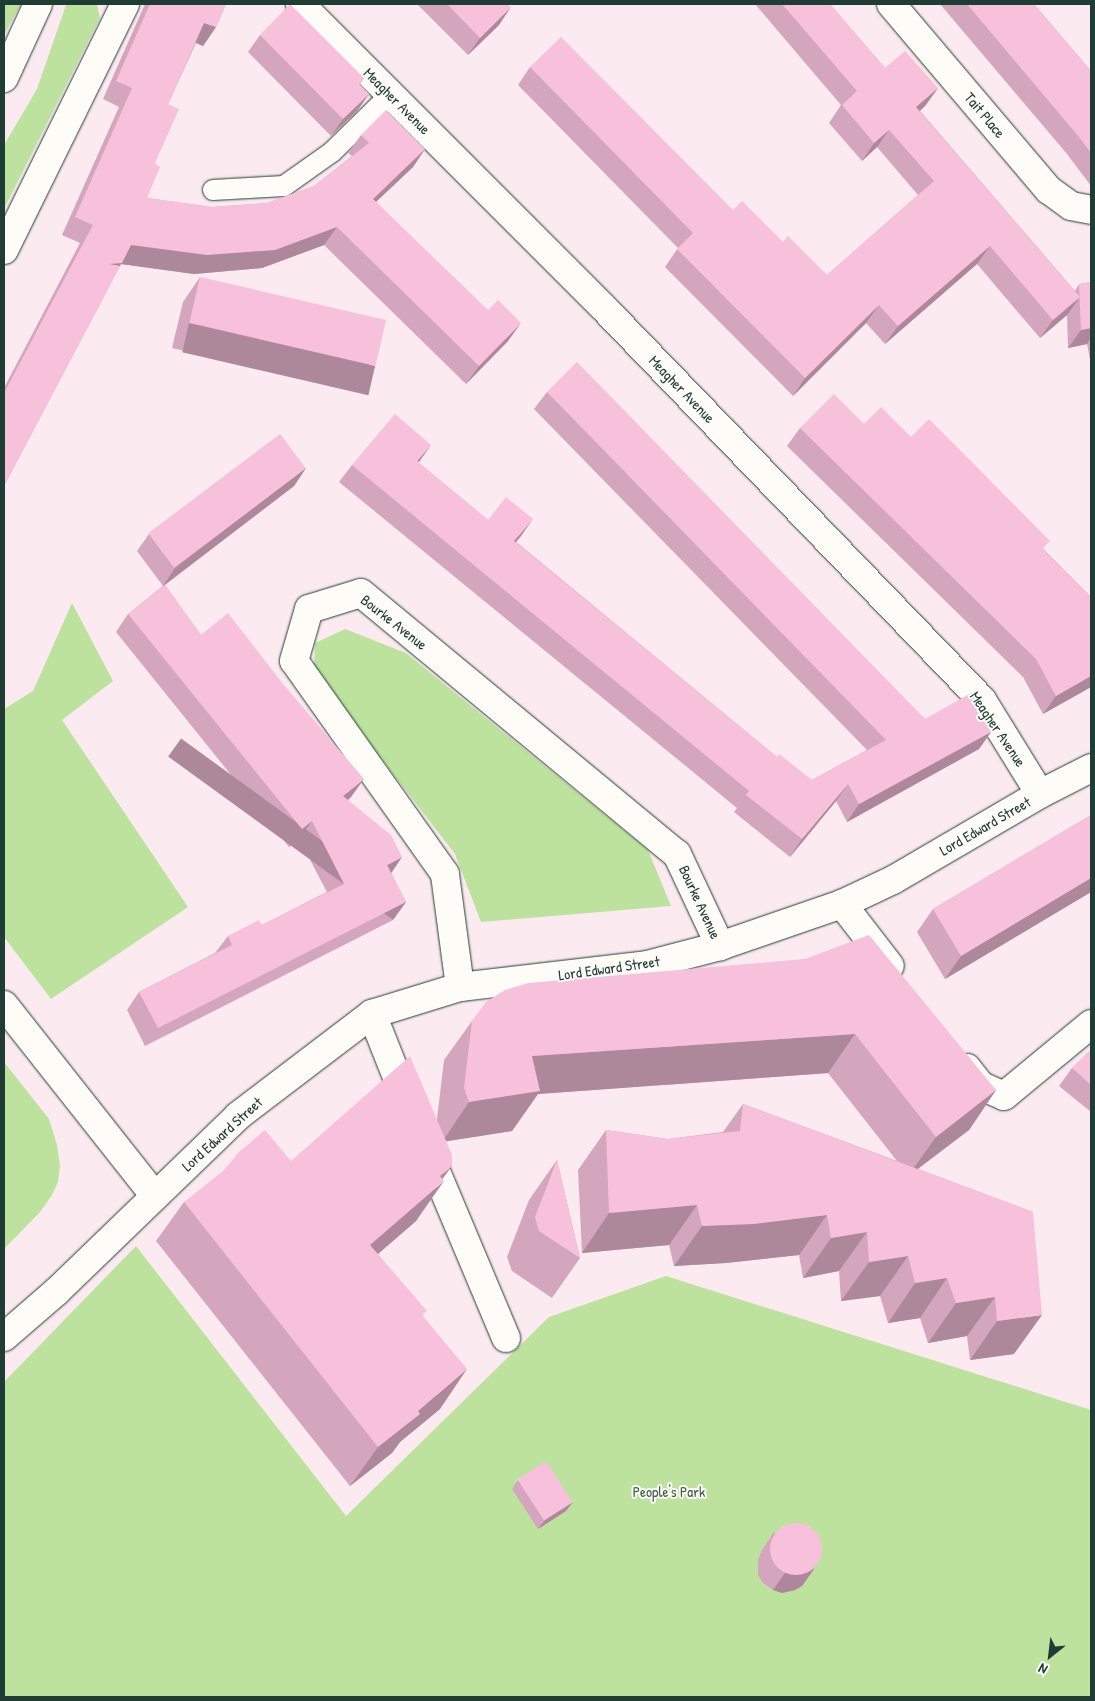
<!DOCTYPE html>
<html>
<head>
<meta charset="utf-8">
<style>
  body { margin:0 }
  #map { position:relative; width:1095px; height:1701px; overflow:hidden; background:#fbeaef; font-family:"Patrick Hand",sans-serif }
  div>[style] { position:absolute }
  .green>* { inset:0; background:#bde29d }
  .roads { filter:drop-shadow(0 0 1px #1f3d34) drop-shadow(0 0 1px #1f3d34) }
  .service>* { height:20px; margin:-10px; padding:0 10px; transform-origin:10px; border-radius:10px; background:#fdfcf7 }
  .minor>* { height:28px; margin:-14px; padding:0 14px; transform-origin:14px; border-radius:14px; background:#fdfcf7 }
  .tertiary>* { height:28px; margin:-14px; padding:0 14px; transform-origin:14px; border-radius:14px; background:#fdfcf7 }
  .secondary>* { height:28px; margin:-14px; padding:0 14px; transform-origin:14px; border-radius:14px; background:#fdfcf7 }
  .wall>* { inset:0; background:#d4a6bd }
  .shaded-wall>* { inset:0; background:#ad879a; transform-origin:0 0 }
  .building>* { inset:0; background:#f7c1dc; transform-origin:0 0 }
  .round { border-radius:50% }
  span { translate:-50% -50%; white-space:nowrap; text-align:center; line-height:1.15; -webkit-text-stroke:4px #fdfcf7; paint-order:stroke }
  .street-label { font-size:15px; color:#1f3d34 }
  .park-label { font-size:15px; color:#3f5e49 }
  .frame { position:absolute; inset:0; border:5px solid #1f3d34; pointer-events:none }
  .north { position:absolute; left:1025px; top:1631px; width:50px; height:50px; -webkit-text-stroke:4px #fdfcf7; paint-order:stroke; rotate:209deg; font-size:14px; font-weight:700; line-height:20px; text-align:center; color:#1f3d34 }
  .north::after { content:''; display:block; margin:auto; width:18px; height:22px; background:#1f3d34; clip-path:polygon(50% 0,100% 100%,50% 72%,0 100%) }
</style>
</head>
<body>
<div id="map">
  <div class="green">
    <i style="clip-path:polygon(4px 4px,21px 4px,4px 35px)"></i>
    <i style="clip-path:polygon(73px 4px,97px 4px,100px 18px,4px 209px,4px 145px,37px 89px,66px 5px)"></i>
    <i style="clip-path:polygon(72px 603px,113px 681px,62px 720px,188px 907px,51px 999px,4px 937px,4px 709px,33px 691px)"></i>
    <i style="clip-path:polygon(345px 629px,406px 653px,648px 850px,671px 906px,481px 922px,455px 854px,314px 672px,315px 643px)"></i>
    <i style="clip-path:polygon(4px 1062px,49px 1119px,57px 1145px,60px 1165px,58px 1182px,52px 1195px,40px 1212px,4px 1249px)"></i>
    <i style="clip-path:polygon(136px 1246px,346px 1516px,549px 1317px,666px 1276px,1091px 1410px,1091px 1697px,4px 1697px,4px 1382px)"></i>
  </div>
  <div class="roads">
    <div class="service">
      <i style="left:213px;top:190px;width:71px;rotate:-3.2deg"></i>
      <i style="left:284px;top:186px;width:59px;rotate:-35.3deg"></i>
      <i style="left:332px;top:152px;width:83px;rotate:-44.5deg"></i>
    </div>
    <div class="minor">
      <i style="left:300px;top:4px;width:429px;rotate:45deg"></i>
      <i style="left:603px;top:307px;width:546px;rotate:46.04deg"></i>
      <i style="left:982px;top:700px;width:110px;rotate:58.3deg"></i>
      <i style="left:891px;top:4px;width:244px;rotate:49.7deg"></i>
      <i style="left:1049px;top:190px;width:27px;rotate:36deg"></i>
      <i style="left:1071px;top:206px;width:20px;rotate:11deg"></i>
      <i style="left:4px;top:250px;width:274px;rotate:-63.8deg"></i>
      <i style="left:842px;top:904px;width:78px;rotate:52.3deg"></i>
      <i style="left:460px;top:987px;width:114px;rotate:-97.6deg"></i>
      <i style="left:445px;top:874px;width:261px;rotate:-125.3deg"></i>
      <i style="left:294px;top:661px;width:54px;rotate:-73.9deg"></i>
      <i style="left:309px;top:609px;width:54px;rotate:-17.1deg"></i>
      <i style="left:361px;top:593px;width:410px;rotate:39.6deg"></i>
      <i style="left:677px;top:854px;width:102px;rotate:64.9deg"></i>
      <i style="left:372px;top:1014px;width:98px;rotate:68.4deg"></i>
      <i style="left:967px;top:1068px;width:23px;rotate:52deg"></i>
      <i style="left:981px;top:1086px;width:25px;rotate:23deg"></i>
      <i style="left:1004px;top:1096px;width:113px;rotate:-39.6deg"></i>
      <i style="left:427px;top:1150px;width:204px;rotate:67.2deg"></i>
    </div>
    <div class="tertiary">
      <i style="left:4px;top:78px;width:81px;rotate:-65.3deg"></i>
    </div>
    <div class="secondary">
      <i style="left:4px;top:1005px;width:243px;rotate:51.7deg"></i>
      <i style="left:4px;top:1337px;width:69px;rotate:-40.9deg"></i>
      <i style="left:56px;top:1292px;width:253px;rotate:-44deg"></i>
      <i style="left:238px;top:1116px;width:168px;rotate:-37.3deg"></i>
      <i style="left:372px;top:1014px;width:92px;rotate:-17.1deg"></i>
      <i style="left:460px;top:987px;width:188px;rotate:-6.7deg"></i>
      <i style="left:647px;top:965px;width:75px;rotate:-14.6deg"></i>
      <i style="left:720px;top:946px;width:129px;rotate:-19deg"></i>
      <i style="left:842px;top:904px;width:56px;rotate:-25.2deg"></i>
      <i style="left:893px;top:880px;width:170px;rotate:-30.3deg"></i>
      <i style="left:1040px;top:794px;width:57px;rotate:-27deg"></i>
    </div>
  </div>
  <div class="wall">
    <i style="clip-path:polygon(145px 4px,226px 4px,216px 27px,203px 46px,196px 43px,168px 104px,147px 198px,212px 207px,267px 203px,314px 186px,352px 156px,348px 153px,361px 135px,425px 149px,413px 167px,376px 202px,508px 341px,466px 384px,324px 245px,262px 268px,194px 274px,121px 264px,4px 486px,4px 388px,80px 243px,62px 235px,119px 107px,103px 99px)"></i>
    <i style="clip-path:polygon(417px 4px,507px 4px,499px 25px,468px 55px)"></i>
    <i style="clip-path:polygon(755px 4px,830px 4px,885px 68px,938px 88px,925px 106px,920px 111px,1075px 291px,1079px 284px,1091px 282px,1091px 365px,1087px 344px,1068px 348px,1067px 315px,1040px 338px,977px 264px,885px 344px,866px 323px,793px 396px,665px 267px,678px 248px,518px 85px,530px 67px,733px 210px,783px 242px,827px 275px,918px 195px,877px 147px,862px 161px,829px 123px,841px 105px)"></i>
    <i style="clip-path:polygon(940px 4px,1034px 4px,1091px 71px,1091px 186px,1067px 154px)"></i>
    <i style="clip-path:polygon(260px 35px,364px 78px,360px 84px,369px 94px,357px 111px,331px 136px,248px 52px)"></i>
    <i style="clip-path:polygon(200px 277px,375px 367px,358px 392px,172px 348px,183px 302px)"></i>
    <i style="clip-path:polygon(547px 392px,925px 719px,991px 732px,979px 749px,847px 822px,836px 801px,790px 857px,734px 812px,737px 808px,339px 482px,352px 465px,419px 463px,488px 520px,521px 536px,516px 542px,777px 757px,812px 780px,867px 750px,534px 409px)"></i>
    <i style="clip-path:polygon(864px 424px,911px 437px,1044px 550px,1091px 597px,1091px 687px,1043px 714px,1023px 677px,787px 446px,800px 428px)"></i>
    <i style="clip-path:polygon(306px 468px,294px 486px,165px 585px,201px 635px,351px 797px,348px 800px,391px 873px,406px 902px,393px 920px,145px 1046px,127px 1010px,139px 992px,215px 953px,228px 936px,262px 925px,327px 892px,299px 839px,289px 847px,116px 632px,128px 614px,163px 586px,137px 551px,149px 534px)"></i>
    <i style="clip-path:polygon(1091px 815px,1091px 892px,945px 979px,917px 932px,933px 909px)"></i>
    <i style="clip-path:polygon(805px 959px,996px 1090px,969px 1130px,918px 1169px,1033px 1212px,1014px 1354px,970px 1360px,967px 1336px,928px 1343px,920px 1318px,888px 1323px,880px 1296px,841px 1301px,839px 1271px,803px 1278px,799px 1255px,726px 1263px,674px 1266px,669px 1245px,582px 1253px,578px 1170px,606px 1130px,668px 1139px,723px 1132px,743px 1104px,897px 1161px,828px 1073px,538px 1094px,512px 1131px,446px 1141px,442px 1179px,416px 1221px,378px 1254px,423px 1316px,440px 1409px,400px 1442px,392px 1453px,350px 1486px,156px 1241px,184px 1202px,291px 1161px,437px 1119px,444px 1060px,472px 1021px)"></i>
    <i style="clip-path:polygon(1091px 1050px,1091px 1112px,1059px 1086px,1072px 1068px)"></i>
    <i style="clip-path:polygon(557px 1160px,580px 1258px,552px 1298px,512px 1271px,507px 1257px,529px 1200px)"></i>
    <i style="clip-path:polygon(518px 1480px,566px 1511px,538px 1529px,512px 1489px)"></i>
    <i style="clip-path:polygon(774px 1532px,814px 1569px,802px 1586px,795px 1590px,782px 1593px,773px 1590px,763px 1583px,758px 1575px,758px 1560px,762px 1550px)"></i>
  </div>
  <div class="shaded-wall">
    <i style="clip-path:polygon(511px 7px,499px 25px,468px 55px,480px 38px)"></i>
    <i style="clip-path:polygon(204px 23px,216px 27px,203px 46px,192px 41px)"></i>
    <i style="clip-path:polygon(938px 88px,925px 106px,904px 125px,916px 107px)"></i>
    <i style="clip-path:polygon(369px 94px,357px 111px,331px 136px,343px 119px)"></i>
    <i style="clip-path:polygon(889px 130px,877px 147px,862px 161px,874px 143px)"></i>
    <i style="clip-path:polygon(425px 149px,413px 167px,360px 217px,373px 199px)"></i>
    <i style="clip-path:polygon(337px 227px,324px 245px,262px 268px,194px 274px,121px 264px,109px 281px,109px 264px,131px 245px)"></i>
    <i style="clip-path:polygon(990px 246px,977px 264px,885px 344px,898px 326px)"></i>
    <i style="clip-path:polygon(1080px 297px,1067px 315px,1040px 338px,1053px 320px)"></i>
    <i style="clip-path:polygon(879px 305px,866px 323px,793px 396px,805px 378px)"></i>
    <i style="left:189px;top:323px;width:191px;height:30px;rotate:13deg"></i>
    <i style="clip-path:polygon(521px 323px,508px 341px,466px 384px,479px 366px)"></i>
    <i style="clip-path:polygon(1091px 328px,1091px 338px,1087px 344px,1068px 348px,1081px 330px)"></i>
    <i style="clip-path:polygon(431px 445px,419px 462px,417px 461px)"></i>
    <i style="clip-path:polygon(306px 468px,294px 486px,163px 586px,175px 568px)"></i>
    <i style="clip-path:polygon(533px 519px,521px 536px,502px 558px,514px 541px)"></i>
    <i style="clip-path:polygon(1091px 676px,1091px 687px,1043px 714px,1056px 696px)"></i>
    <i style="clip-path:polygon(991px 732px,979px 749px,847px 822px,859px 804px)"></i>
    <i style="clip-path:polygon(364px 779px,351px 797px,330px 814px,343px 796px)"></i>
    <i style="clip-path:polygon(848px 784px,836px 801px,790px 857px,802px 839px)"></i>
    <i style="clip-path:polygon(312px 821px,299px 839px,289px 847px,302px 829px)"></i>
    <i style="clip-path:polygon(402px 857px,390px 875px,387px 865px)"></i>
    <i style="clip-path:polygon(1091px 878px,1091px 892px,945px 979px,961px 956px)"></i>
    <i style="left:406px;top:902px;width:22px;height:278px;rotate:126deg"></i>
    <i style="clip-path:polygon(855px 1034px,828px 1073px,538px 1094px,512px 1131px,442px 1142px,469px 1102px,532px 1056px)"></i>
    <i style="clip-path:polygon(996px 1090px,969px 1130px,908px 1176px,936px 1137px)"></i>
    <i style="clip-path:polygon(452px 1166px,435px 1189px,444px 1181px,416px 1221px,342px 1285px,370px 1245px,440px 1176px)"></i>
    <i style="clip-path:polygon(697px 1205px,669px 1245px,582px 1253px,609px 1213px)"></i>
    <i style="clip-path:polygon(827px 1215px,799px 1255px,726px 1263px,674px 1266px,702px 1226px)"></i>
    <i style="clip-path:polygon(867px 1232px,839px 1271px,803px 1278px,831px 1238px)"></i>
    <i style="clip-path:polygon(908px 1256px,880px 1296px,841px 1301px,869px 1262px)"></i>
    <i style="clip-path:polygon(947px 1278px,920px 1318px,888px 1323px,915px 1283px)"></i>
    <i style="clip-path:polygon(995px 1297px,967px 1336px,928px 1343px,956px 1303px)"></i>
    <i style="clip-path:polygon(1042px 1315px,1014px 1354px,970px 1360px,997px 1321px)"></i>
    <i style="clip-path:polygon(467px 1369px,440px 1409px,400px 1442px,392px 1453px,350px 1486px,378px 1447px,418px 1411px)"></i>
    <i style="clip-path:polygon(573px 1502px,566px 1511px,538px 1529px,545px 1520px)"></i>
    <i style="clip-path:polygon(814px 1569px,802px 1586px,795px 1590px,782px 1593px,773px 1590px,785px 1573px)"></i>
  </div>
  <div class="building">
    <i style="clip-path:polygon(150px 4px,226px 4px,216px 27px,204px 23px,168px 104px,179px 109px,155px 163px,160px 167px,147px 198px,212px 207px,267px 203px,314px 186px,369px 143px,361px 135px,386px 110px,425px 149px,373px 199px,488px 310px,498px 300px,521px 323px,479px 366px,337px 227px,275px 250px,207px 255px,131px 245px,122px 263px,109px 264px,120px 266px,4px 486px,4px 393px,93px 225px,75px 217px,132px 88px,116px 81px)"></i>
    <i style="clip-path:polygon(290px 4px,364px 78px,359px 84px,369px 94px,343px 119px,260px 35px)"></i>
    <i style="clip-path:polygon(447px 4px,507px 4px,511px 7px,480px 38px)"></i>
    <i style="clip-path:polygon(782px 4px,830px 4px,885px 68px,905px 51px,938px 88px,916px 107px,1080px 297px,1053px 320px,990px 246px,898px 326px,879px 305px,805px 378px,677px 249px,693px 233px,530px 67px,561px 37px,733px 210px,742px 201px,783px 242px,788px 236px,827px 275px,934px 181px,889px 130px,874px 143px,842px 105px,857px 91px)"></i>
    <i style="clip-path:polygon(967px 4px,1034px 4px,1091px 71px,1091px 153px,1079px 137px)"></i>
    <i style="left:200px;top:277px;width:191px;height:47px;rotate:13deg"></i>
    <i style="clip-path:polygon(1091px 282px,1091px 328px,1081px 330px,1079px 284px)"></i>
    <i style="clip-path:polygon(577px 362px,925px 719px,971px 693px,991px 732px,859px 804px,848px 784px,802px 839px,746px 795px,749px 791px,352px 465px,395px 414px,431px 445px,417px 461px,488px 520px,506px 497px,533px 519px,514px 541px,777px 757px,779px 754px,812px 780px,886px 740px,547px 392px)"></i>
    <i style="clip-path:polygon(834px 394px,864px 424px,881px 407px,911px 437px,929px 419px,1050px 541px,1042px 549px,1091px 597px,1091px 676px,1056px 696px,1036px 659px,800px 428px)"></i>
    <i style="left:280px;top:434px;width:43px;height:165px;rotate:53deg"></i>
    <i style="clip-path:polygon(165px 585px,201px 635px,228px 613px,283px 684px,364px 779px,343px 796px,391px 835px,402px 857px,387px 865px,406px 902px,158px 1028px,139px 992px,232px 945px,228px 936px,259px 920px,262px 925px,344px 884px,312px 821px,302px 829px,128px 614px)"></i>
    <i style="clip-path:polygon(1091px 815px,1091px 878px,961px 956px,933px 909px)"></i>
    <i style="clip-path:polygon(869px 935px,996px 1090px,936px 1137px,855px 1034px,532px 1056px,540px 1091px,469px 1102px,464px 1088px,472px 1021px,486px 1002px,505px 990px,528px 983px,805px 959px)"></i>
    <i style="clip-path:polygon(1091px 1050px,1091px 1085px,1072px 1068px)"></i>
    <i style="clip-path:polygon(410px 1056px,452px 1155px,452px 1166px,440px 1176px,444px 1181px,370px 1245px,427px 1311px,422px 1315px,467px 1369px,418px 1411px,420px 1414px,378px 1447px,184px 1202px,223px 1171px,239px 1152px,265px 1130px,291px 1161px)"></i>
    <i style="clip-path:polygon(743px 1104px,1033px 1212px,1042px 1315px,997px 1321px,995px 1297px,956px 1303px,947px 1278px,915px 1283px,908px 1256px,869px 1262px,867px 1232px,831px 1238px,827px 1215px,754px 1224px,702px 1226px,697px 1205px,609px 1213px,606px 1130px,668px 1139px,740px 1131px)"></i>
    <i style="clip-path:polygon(557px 1160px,580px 1258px,539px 1231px,535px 1217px)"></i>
    <i style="left:546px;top:1461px;width:49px;height:34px;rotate:57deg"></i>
    <i class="round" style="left:770px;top:1523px;width:52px;height:52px"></i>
  </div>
  <div class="street-label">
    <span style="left:397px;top:101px;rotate:45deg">Meagher Avenue</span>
    <span style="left:985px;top:115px;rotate:50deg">Tait Place</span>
    <span style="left:682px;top:389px;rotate:46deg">Meagher Avenue</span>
    <span style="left:394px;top:622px;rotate:38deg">Bourke Avenue</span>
    <span style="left:998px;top:729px;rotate:56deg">Meagher Avenue</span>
    <span style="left:985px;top:826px;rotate:-30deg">Lord Edward Street</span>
    <span style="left:700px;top:902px;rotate:65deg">Bourke Avenue</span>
    <span style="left:609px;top:968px;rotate:-8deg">Lord Edward Street</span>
    <span style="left:222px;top:1134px;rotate:-42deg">Lord Edward Street</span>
  </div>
  <div class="park-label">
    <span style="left:669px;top:1492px">People's Park</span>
  </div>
  <div class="frame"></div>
  <div class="north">N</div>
</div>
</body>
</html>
